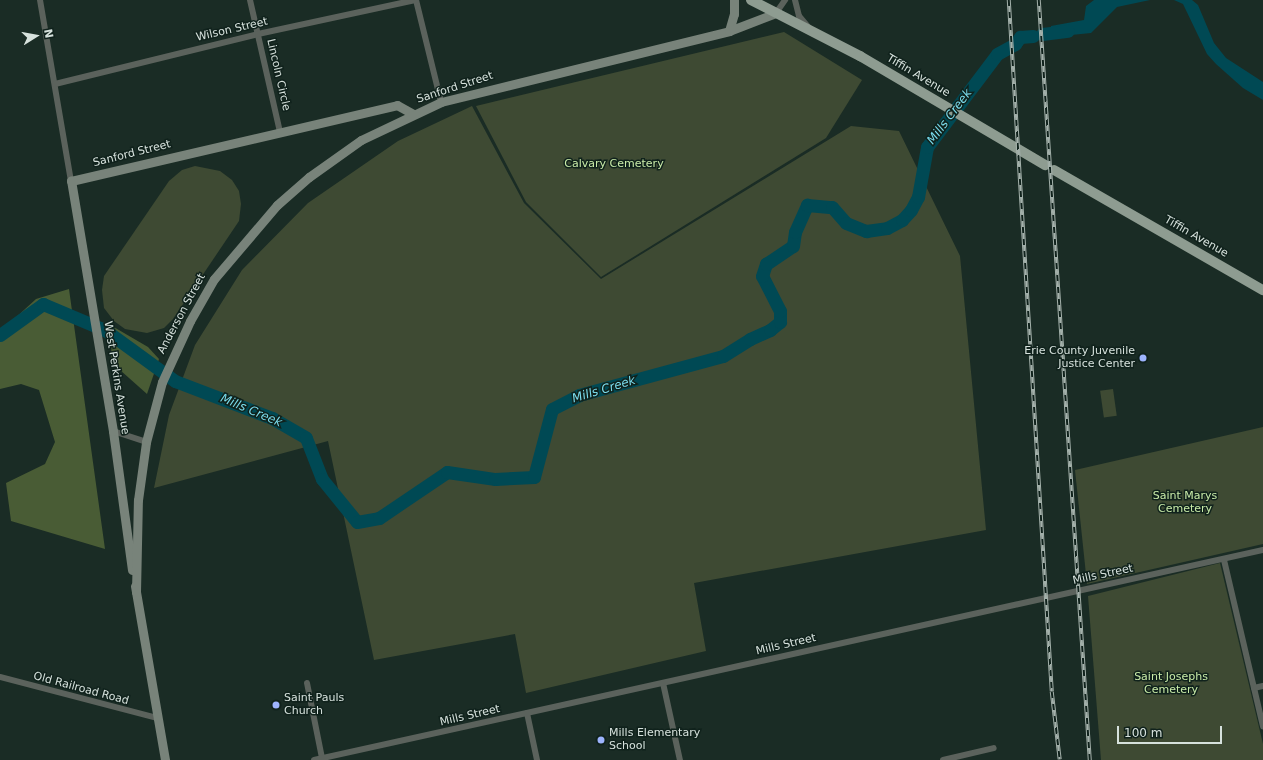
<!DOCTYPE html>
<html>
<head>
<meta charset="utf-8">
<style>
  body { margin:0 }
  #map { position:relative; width:1263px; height:760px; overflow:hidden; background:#1a2c25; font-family:"DejaVu Sans",sans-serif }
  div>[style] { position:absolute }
  .green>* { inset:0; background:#3e4a33; transform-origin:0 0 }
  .forest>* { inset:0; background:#495c35 }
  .water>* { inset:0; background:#004954 }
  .river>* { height:13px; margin:-6.5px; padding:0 6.5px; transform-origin:6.5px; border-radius:6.5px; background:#004954 }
  .street>* { height:6px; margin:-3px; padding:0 3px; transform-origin:3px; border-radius:3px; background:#5b625c }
  .secondary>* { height:9px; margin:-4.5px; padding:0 4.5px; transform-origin:4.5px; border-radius:4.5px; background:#78837a }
  .primary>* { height:10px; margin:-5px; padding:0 5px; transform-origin:5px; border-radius:5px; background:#8e9c91 }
  .rail>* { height:3.5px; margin-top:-1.75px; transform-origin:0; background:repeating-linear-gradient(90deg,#10221c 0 6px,#a4b1ab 0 12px); box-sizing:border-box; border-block:1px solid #a4b1ab }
  .dots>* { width:11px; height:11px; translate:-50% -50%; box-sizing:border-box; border:2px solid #10221c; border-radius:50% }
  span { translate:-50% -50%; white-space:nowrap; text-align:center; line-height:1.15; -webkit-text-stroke:3px #10221c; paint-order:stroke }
  .street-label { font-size:11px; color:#d7e2dd }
  .park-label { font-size:11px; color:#c9eba8 }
  .poi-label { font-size:11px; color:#d7e2dd }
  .right { translate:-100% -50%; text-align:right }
  .left { translate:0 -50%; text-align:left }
  .water-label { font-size:12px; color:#7bddee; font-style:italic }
  .north { position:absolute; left:16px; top:16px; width:40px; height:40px; -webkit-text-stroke:3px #10221c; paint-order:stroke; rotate:79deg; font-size:11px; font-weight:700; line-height:16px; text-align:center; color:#d7e2dd }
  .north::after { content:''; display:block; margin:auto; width:14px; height:18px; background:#d7e2dd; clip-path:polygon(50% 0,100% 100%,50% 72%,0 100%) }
  .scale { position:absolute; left:1117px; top:726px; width:105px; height:18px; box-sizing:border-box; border:2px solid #d7e2dd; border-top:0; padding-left:5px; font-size:12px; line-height:14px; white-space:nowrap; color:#d7e2dd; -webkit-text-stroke:3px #10221c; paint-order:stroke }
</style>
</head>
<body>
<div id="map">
  <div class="green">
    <i style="clip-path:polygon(784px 32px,862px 80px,826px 138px,601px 277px,526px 202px,476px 106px)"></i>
    <i style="clip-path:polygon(472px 106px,524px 203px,601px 279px,851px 126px,899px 131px,960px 256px,986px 530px,694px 583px,706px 651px,526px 693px,515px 634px,374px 660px,328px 441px,154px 488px,169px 415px,195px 345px,242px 270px,308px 203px,398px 141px)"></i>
    <i style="clip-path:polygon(195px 166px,220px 171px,232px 180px,239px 191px,241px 204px,239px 221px,173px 319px,164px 328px,147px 333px,125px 329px,114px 321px,104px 308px,102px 290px,104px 276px,169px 181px,182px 170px)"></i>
    <i style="left:1113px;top:389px;width:27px;height:13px;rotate:82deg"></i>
    <i style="clip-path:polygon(1263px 427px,1263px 544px,1087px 584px,1075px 470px)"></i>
    <i style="clip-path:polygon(1220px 563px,1263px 744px,1263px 760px,1101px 760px,1088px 596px)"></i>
  </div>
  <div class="forest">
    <i style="clip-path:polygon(69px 289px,105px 549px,11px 521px,6px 483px,45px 464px,55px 442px,39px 390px,21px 384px,0 389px,0 332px,36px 299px)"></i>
    <i style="clip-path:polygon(112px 326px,148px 347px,159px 359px,147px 394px,111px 362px)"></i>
  </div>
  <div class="water">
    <i style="clip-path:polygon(1094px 0,1150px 0,1117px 7px,1091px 33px,1051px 37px,1051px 26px,1084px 20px,1086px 6px)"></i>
    <i style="clip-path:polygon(1174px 0,1192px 0,1198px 5px,1214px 43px,1226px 58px,1263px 82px,1263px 100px,1243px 88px,1216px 64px,1207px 54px,1183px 4px)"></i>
  </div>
  <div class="river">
    <i style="left:1042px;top:34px;width:26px;rotate:-7deg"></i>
    <i style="left:0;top:335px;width:53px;rotate:-35.8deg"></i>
    <i style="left:43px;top:304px;width:67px;rotate:22.8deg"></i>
    <i style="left:105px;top:330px;width:87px;rotate:36.1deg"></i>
    <i style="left:175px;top:381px;width:104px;rotate:20.9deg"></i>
    <i style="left:272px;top:418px;width:39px;rotate:30deg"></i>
    <i style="left:306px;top:438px;width:44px;rotate:68.7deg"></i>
    <i style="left:322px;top:479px;width:55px;rotate:50.9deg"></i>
    <i style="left:357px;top:522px;width:22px;rotate:-10deg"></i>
    <i style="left:379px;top:518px;width:82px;rotate:-34.1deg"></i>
    <i style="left:447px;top:472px;width:49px;rotate:8.3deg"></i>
    <i style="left:495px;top:479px;width:39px;rotate:-3deg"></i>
    <i style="left:534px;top:477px;width:70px;rotate:-75.2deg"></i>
    <i style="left:552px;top:409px;width:30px;rotate:-27deg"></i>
    <i style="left:579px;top:395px;width:149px;rotate:-15.2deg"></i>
    <i style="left:723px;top:356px;width:32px;rotate:-32deg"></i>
    <i style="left:750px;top:339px;width:22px;rotate:-24deg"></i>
    <i style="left:770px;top:330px;width:13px;rotate:-39deg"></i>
    <i style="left:780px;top:322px;width:11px;rotate:-90deg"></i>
    <i style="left:780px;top:311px;width:39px;rotate:-117deg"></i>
    <i style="left:762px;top:276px;width:13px;rotate:-72deg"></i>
    <i style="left:766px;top:264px;width:32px;rotate:-34deg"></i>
    <i style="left:793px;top:246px;width:14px;rotate:-82deg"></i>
    <i style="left:795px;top:232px;width:30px;rotate:-66deg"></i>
    <i style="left:807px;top:205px;width:25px;rotate:5deg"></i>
    <i style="left:832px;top:207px;width:21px;rotate:49deg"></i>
    <i style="left:846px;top:223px;width:22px;rotate:22deg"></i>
    <i style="left:866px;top:231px;width:21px;rotate:-8deg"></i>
    <i style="left:887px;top:228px;width:17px;rotate:-28deg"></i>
    <i style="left:902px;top:220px;width:13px;rotate:-48deg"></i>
    <i style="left:911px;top:210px;width:15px;rotate:-62deg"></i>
    <i style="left:918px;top:197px;width:51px;rotate:-79.8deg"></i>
    <i style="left:927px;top:147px;width:116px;rotate:-53deg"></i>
    <i style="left:997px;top:54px;width:21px;rotate:-29deg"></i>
    <i style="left:1015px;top:44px;width:9px;rotate:-54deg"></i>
    <i style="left:1020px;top:37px;width:13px;rotate:-4deg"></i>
  </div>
  <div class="street">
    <i style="left:40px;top:0;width:184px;rotate:80.3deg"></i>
    <i style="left:250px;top:0;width:135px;rotate:77.2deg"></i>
    <i style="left:416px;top:0;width:105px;rotate:76.2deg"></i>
    <i style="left:795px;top:0;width:16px;rotate:76deg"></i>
    <i style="left:799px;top:16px;width:16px;rotate:50deg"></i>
    <i style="left:776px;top:13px;width:16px;rotate:-55deg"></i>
    <i style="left:55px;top:84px;width:209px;rotate:-13.8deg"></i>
    <i style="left:258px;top:34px;width:161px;rotate:-12.2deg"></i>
    <i style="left:113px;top:431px;width:35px;rotate:18deg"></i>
    <i style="left:1224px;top:560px;width:171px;rotate:76.8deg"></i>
    <i style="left:0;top:677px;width:162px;rotate:14.6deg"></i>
    <i style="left:307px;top:683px;width:76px;rotate:78.7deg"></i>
    <i style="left:663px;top:683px;width:79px;rotate:77.6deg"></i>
    <i style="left:1254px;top:688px;width:9px;rotate:-13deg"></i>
    <i style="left:527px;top:713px;width:48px;rotate:78deg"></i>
    <i style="left:314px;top:760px;width:972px;rotate:-12.48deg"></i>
    <i style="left:943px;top:760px;width:52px;rotate:-13.2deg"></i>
  </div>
  <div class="secondary">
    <i style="left:729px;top:31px;width:18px;rotate:-74deg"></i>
    <i style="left:734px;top:14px;width:14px;rotate:-90deg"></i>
    <i style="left:132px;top:570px;width:140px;rotate:-97.8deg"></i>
    <i style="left:113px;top:431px;width:254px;rotate:-99.5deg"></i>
    <i style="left:71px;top:181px;width:335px;rotate:-13.1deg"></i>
    <i style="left:397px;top:105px;width:18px;rotate:29deg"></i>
    <i style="left:135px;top:586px;width:177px;rotate:80.2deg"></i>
    <i style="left:136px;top:592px;width:92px;rotate:-88.8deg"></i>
    <i style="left:138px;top:500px;width:59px;rotate:-82.1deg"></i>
    <i style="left:146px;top:442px;width:62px;rotate:-75.1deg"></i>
    <i style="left:162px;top:382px;width:67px;rotate:-65.3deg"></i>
    <i style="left:190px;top:321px;width:48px;rotate:-60.3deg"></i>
    <i style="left:214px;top:279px;width:97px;rotate:-49.6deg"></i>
    <i style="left:277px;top:205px;width:43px;rotate:-41.2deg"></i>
    <i style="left:309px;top:177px;width:64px;rotate:-35.4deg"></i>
    <i style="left:361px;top:140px;width:89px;rotate:-25.4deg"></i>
    <i style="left:441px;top:102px;width:297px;rotate:-13.8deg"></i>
    <i style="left:729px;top:31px;width:50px;rotate:-21deg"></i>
  </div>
  <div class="primary">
    <i style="left:751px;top:0;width:123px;rotate:27.2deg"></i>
    <i style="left:860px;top:56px;width:215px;rotate:30.5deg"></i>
    <i style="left:1054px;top:170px;width:241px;rotate:29.9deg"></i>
  </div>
  <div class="rail">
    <i style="left:1009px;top:0;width:693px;rotate:86.44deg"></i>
    <i style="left:1052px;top:692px;width:68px;rotate:83.3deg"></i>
    <i style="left:1039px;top:0;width:762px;rotate:86.16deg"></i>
  </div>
  <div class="dots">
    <i style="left:1143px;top:358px;background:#9db4fd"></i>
    <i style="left:276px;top:705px;background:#9db4fd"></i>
    <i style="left:601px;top:740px;background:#9db4fd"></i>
  </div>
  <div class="street-label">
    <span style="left:232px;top:30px;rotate:-13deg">Wilson Street</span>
    <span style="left:278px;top:75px;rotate:77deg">Lincoln Circle</span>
    <span style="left:918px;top:76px;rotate:31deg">Tiffin Avenue</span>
    <span style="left:455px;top:88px;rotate:-18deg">Sanford Street</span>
    <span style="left:132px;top:154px;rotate:-14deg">Sanford Street</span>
    <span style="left:1196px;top:237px;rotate:30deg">Tiffin Avenue</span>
    <span style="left:182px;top:314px;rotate:-62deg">Anderson Street</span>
    <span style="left:116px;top:378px;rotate:81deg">West Perkins Avenue</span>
    <span style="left:1103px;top:575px;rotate:-12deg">Mills Street</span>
    <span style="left:786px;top:645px;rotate:-13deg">Mills Street</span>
    <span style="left:81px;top:689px;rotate:15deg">Old Railroad Road</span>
    <span style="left:470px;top:716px;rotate:-13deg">Mills Street</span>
  </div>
  <div class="park-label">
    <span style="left:614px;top:164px">Calvary Cemetery</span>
    <span style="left:1185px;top:503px">Saint Marys<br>Cemetery</span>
    <span style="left:1171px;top:684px">Saint Josephs<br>Cemetery</span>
  </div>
  <div class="poi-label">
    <span class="right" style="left:1135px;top:358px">Erie County Juvenile<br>Justice Center</span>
    <span class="left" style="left:284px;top:705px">Saint Pauls<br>Church</span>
    <span class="left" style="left:609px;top:740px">Mills Elementary<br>School</span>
  </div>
  <div class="water-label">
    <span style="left:950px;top:117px;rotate:-53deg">Mills Creek</span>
    <span style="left:604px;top:390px;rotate:-17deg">Mills Creek</span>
    <span style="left:251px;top:411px;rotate:23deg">Mills Creek</span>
  </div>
  <div class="north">N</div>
  <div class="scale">100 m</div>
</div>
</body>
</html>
